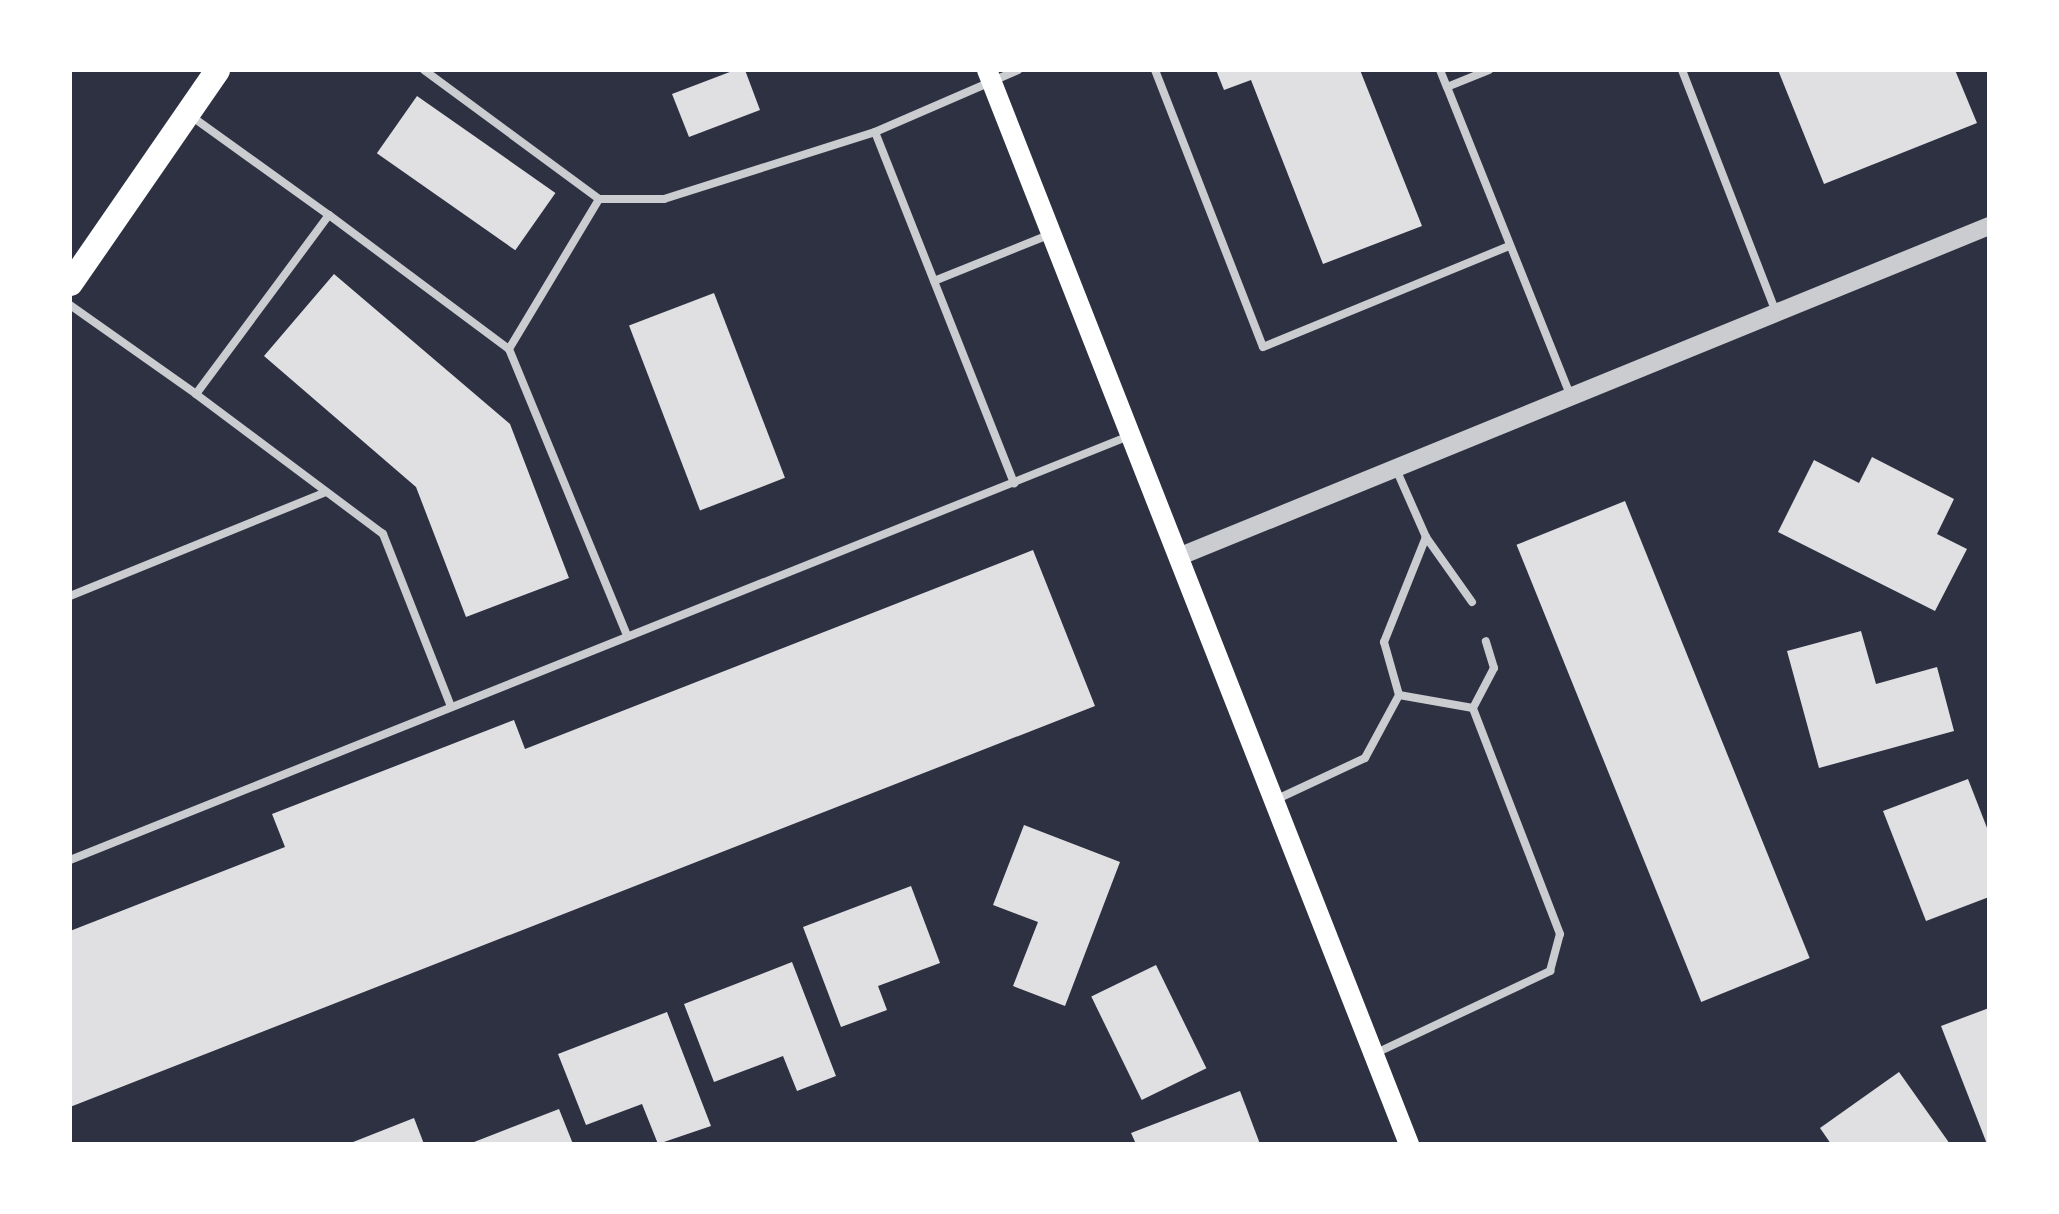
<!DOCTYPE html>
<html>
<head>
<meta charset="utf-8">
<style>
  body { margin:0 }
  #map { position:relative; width:2059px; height:1214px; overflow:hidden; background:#2d3142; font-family:"Alegreya Sans",sans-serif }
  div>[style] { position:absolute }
  .building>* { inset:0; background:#e0e0e3; transform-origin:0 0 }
  .service>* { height:8px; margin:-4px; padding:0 4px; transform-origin:4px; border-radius:4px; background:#caccd0 }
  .tertiary>* { height:18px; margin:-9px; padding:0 9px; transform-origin:9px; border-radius:9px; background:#caccd0 }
  .secondary>* { height:20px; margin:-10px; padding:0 10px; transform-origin:10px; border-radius:10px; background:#fff }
  .primary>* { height:25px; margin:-12.5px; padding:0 12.5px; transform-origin:12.5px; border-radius:12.5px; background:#fff }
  span { translate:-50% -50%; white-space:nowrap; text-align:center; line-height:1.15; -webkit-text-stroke:8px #fff; paint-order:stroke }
  .frame { position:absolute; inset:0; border:72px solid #fff; pointer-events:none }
</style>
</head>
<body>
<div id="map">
  <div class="building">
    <i style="clip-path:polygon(735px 70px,745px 70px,760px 110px,689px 137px,672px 94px)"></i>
    <i style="clip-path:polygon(1216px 70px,1360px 70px,1422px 226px,1323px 264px,1251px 80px,1224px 90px)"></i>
    <i style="clip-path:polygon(1778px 70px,1955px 70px,1977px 123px,1824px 184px)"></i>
    <i style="left:417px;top:96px;width:169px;height:70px;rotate:35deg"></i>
    <i style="clip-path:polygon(334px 274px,510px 424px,569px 578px,466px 617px,416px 487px,264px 356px)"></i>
    <i style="left:714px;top:293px;width:198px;height:91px;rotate:69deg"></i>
    <i style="clip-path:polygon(1872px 457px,1954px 499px,1937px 534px,1967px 549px,1935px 611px,1778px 532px,1814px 460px,1859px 483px)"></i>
    <i style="left:1625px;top:501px;width:493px;height:117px;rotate:68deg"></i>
    <i style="clip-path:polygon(1033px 550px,1095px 706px,70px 1107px,70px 931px,285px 847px,272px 814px,514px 720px,525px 749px)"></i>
    <i style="clip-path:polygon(1861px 631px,1876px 684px,1937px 667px,1954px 731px,1819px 768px,1787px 651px)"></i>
    <i style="clip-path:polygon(1968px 779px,1989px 833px,1989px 897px,1926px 921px,1883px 811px)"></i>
    <i style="clip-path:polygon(1024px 825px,1120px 862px,1065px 1006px,1013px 986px,1038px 922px,993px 905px)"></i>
    <i style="clip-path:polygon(911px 886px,940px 963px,878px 986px,887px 1010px,841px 1027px,803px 927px)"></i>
    <i style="clip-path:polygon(792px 962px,836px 1076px,797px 1091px,783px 1056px,714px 1082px,684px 1004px)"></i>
    <i style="left:1156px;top:965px;width:115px;height:72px;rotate:64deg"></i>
    <i style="clip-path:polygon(1989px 1008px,1989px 1144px,1987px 1144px,1941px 1026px)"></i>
    <i style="clip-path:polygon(667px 1012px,711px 1126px,658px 1144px,642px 1104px,586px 1125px,558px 1054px)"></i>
    <i style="clip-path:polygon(1899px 1072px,1950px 1144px,1831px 1144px,1820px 1128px)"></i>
    <i style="clip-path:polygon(1240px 1091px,1260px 1144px,1136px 1144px,1131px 1133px)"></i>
    <i style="clip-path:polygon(559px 1109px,573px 1144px,469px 1144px)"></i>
    <i style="clip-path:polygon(414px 1118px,424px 1144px,348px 1144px)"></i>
  </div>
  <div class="service">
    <i style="left:424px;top:70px;width:217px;rotate:36.4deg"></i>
    <i style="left:599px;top:199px;width:65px"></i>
    <i style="left:664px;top:199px;width:221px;rotate:-17.6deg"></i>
    <i style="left:875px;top:132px;width:156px;rotate:-23.4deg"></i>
    <i style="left:1155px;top:70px;width:297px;rotate:68.7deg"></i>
    <i style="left:1263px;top:347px;width:266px;rotate:-22.3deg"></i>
    <i style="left:1440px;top:70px;width:18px;rotate:68deg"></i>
    <i style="left:1489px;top:70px;width:45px;rotate:158deg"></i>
    <i style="left:1447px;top:87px;width:334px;rotate:68.2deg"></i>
    <i style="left:1682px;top:70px;width:257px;rotate:68.8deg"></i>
    <i style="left:191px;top:116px;width:170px;rotate:35.7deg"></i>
    <i style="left:875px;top:132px;width:378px;rotate:68.4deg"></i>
    <i style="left:934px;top:281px;width:126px;rotate:-21.9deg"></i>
    <i style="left:70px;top:305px;width:154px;rotate:35.2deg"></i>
    <i style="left:509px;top:349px;width:310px;rotate:67.6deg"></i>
    <i style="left:1396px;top:469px;width:74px;rotate:66.2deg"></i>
    <i style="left:70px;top:596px;width:276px;rotate:-22.1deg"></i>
    <i style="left:1472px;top:602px;width:80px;rotate:-125.3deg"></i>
    <i style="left:1426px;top:537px;width:113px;rotate:111.8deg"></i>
    <i style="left:1384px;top:642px;width:55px;rotate:74.2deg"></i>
    <i style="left:1399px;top:695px;width:75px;rotate:10deg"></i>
    <i style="left:1473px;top:708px;width:45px;rotate:-62.3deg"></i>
    <i style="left:1494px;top:668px;width:28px;rotate:-107deg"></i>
    <i style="left:450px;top:704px;width:183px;rotate:-111.5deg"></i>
    <i style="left:383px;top:534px;width:234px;rotate:-143.2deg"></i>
    <i style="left:196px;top:394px;width:223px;rotate:-53.4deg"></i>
    <i style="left:329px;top:215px;width:224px;rotate:36.7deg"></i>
    <i style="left:509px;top:349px;width:175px;rotate:-59deg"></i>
    <i style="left:1275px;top:800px;width:99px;rotate:-25deg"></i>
    <i style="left:1365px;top:758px;width:72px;rotate:-61.6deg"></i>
    <i style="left:70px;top:860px;width:1141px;rotate:-21.82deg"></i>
    <i style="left:1374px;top:1054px;width:195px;rotate:-25.2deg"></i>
    <i style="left:1550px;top:971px;width:38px;rotate:-75deg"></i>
    <i style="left:1560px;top:934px;width:242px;rotate:-111.1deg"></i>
  </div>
  <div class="tertiary">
    <i style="left:1178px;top:557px;width:876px;rotate:-22.2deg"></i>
  </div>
  <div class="secondary">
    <i style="left:987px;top:70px;width:1154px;rotate:68.55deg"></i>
  </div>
  <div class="primary">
    <i style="left:70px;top:283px;width:259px;rotate:-55.4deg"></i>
  </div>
  <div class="frame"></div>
</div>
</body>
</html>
